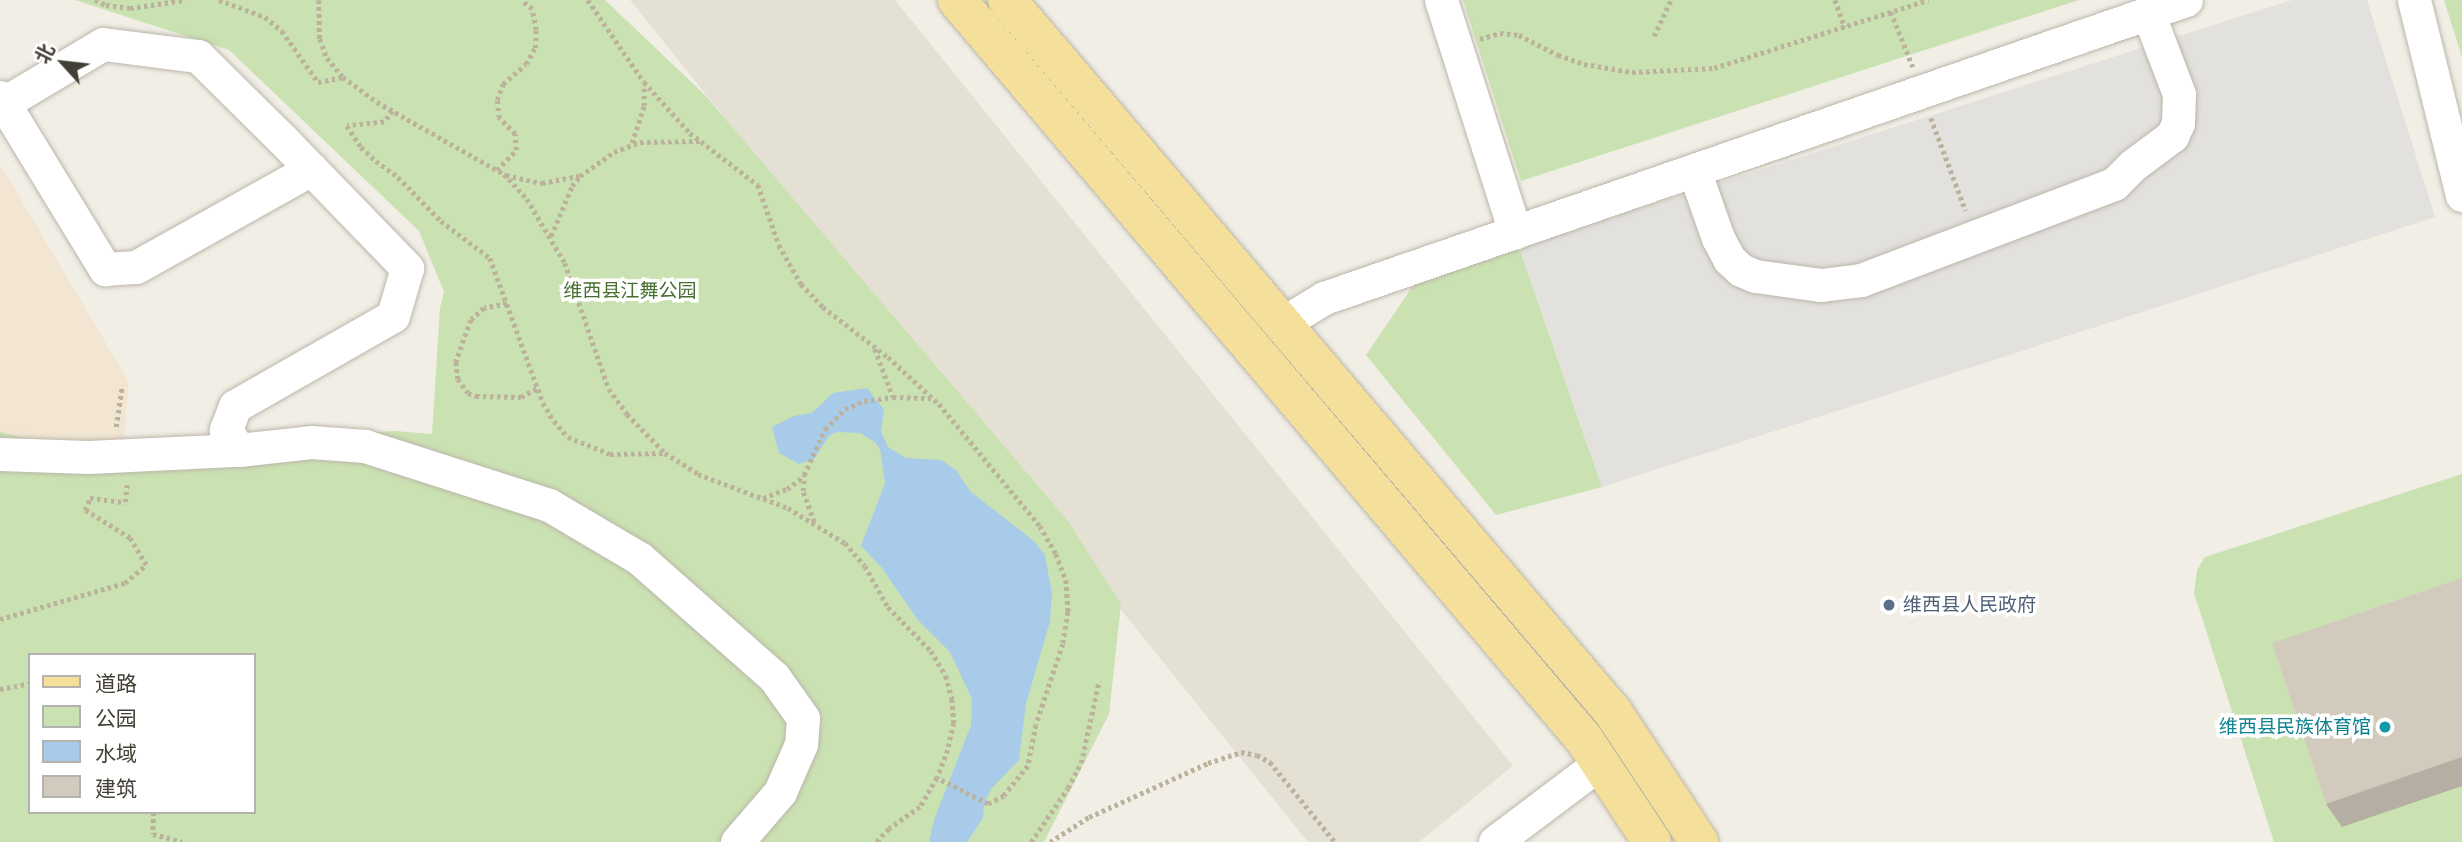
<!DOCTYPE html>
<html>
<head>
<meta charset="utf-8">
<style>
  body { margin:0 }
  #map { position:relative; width:2462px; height:842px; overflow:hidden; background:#f1eee6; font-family:"DejaVu Sans","Noto Sans SC",sans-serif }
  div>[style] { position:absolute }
  .residential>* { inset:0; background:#e5e0d4 }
  .commercial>* { inset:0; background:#f2e6d3 }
  .green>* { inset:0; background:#cae2b2 }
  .parking>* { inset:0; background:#e3e1de }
  .water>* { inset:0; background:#a7cbe9 }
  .path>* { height:4.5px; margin-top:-2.25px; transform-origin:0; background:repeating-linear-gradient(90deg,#bcb29c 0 3.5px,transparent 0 7px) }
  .roads { filter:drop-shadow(0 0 2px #bcb6a9) drop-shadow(0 0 2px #bcb6a9) }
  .minor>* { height:33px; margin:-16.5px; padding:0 16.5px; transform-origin:16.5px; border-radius:16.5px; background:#fff }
  .major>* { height:38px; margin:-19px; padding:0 19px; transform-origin:19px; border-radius:19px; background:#f5e09b }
  .wall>* { inset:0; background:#b5aea2 }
  .building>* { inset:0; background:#d2cabc }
  .dots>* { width:19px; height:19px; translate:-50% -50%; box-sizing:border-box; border:4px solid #fff; border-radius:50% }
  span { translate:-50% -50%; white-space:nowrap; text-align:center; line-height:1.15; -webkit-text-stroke:7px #fff; paint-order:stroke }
  .park-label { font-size:19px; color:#446f2f }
  .service-label { font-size:19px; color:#4e5e75 }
  .left { translate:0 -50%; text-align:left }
  .culture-label { font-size:19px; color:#0d838f }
  .right { translate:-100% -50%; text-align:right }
  .legend { position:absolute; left:28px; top:653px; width:228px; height:161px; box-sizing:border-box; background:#fff; border:2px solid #b4b2af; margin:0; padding:9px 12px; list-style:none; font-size:21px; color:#433f36 }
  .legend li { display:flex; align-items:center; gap:14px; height:35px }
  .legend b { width:35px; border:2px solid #b4b2af }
  .north { position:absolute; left:28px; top:28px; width:70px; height:70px; -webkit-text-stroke:5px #fff; paint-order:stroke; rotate:297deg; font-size:19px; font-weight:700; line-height:28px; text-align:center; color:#433f36 }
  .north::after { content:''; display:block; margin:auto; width:24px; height:32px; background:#433f36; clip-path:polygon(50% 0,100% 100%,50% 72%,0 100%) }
</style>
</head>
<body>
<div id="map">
  <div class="residential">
    <i style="clip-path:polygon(630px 0,895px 0,1513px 766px,1419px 842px,1308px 842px)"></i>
  </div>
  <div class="commercial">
    <i style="clip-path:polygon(0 164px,129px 382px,124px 440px,0 443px)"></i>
  </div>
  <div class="green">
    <i style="clip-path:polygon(evenodd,75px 0,605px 0,705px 95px,1068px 521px,1121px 604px,1109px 714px,1044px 842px,0 842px,0 432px,65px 449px,395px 431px,432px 434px,440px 308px,444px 292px,419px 231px,229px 50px,75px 0,30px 655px,254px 655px,254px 812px,30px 812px,30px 655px)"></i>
    <i style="clip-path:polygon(1463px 0,2079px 0,1521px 181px)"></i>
    <i style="clip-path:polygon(2444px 0,2462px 0,2462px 57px)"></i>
    <i style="clip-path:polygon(1519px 247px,1602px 487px,1496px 515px,1366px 355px,1417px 280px)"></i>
    <i style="clip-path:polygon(2462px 474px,2462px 842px,2274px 842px,2194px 593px,2197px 570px,2205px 557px)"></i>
  </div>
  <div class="parking">
    <i style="clip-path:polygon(2292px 0,2367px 0,2435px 217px,1602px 487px,1519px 247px)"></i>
  </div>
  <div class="water">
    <i style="clip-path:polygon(867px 388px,884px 410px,881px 432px,888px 447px,906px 458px,941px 460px,956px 470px,971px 492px,1034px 541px,1045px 555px,1052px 594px,1050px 621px,1026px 704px,1019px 760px,991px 789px,984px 804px,983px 818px,967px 842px,929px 842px,934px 820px,971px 725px,972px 699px,950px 652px,917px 619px,882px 568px,861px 546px,885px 483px,880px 449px,875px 442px,860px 433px,837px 432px,829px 436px,814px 459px,799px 464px,779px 453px,772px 427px,794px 416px,812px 413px,833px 393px)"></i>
  </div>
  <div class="path">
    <i style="left:95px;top:0;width:12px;rotate:24deg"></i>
    <i style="left:106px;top:5px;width:24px;rotate:7deg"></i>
    <i style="left:130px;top:8px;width:56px;rotate:-8.3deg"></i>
    <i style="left:219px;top:0;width:49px;rotate:20.3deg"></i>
    <i style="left:265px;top:17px;width:22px;rotate:39deg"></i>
    <i style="left:282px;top:31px;width:62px;rotate:54.8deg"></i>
    <i style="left:318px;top:82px;width:25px;rotate:-11deg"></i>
    <i style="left:319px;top:0;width:39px;rotate:89deg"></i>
    <i style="left:320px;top:39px;width:20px;rotate:70deg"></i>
    <i style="left:327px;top:58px;width:25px;rotate:50deg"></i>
    <i style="left:343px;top:77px;width:42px;rotate:36.3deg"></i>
    <i style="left:377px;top:102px;width:146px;rotate:29.6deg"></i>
    <i style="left:504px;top:174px;width:34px;rotate:47deg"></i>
    <i style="left:527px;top:199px;width:74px;rotate:59.3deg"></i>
    <i style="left:565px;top:263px;width:133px;rotate:70.8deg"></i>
    <i style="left:609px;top:389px;width:31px;rotate:54deg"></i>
    <i style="left:627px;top:414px;width:54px;rotate:45.7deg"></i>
    <i style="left:665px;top:453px;width:39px;rotate:32deg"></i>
    <i style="left:698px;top:474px;width:96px;rotate:20.7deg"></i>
    <i style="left:788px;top:508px;width:67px;rotate:31.6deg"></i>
    <i style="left:845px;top:543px;width:30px;rotate:49deg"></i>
    <i style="left:865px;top:566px;width:47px;rotate:60.7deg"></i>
    <i style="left:888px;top:607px;width:62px;rotate:45.7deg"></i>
    <i style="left:931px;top:651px;width:29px;rotate:59deg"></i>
    <i style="left:946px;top:676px;width:24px;rotate:75deg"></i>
    <i style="left:952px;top:699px;width:24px;rotate:85deg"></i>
    <i style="left:954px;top:723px;width:28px;rotate:103deg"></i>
    <i style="left:948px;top:750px;width:30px;rotate:111deg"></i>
    <i style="left:937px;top:778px;width:34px;rotate:120deg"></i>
    <i style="left:920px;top:807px;width:38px;rotate:145deg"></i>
    <i style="left:889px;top:829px;width:18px;rotate:133deg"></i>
    <i style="left:588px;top:0;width:99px;rotate:55.7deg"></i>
    <i style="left:644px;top:82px;width:69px;rotate:48deg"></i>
    <i style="left:690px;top:133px;width:86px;rotate:37.4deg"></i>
    <i style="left:758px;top:185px;width:64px;rotate:70.7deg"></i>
    <i style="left:779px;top:245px;width:45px;rotate:60.6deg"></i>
    <i style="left:801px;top:284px;width:32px;rotate:46deg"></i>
    <i style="left:823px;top:307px;width:82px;rotate:37.6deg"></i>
    <i style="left:888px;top:357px;width:69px;rotate:42.7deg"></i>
    <i style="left:939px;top:404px;width:158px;rotate:50.4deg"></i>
    <i style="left:1040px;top:526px;width:32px;rotate:60deg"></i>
    <i style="left:1056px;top:554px;width:28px;rotate:69deg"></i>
    <i style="left:1066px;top:580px;width:32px;rotate:86deg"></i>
    <i style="left:1068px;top:612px;width:32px;rotate:99deg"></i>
    <i style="left:1063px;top:644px;width:85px;rotate:108.4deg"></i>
    <i style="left:1036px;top:725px;width:42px;rotate:101deg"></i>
    <i style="left:1028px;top:766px;width:38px;rotate:129deg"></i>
    <i style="left:1004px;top:796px;width:18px;rotate:153deg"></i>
    <i style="left:988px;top:804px;width:57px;rotate:-153deg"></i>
    <i style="left:1835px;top:0;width:29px;rotate:70deg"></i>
    <i style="left:1891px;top:12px;width:59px;rotate:68.2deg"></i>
    <i style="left:1654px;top:36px;width:40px;rotate:-65deg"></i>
    <i style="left:1480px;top:39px;width:21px;rotate:-17deg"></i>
    <i style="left:1500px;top:33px;width:19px;rotate:6deg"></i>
    <i style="left:1519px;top:35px;width:44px;rotate:27.1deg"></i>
    <i style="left:1558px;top:55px;width:28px;rotate:19deg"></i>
    <i style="left:1584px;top:64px;width:49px;rotate:9.5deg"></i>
    <i style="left:1632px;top:72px;width:82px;rotate:-2.8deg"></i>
    <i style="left:1714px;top:68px;width:225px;rotate:-17.6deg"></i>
    <i style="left:393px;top:111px;width:14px;rotate:129deg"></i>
    <i style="left:384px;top:122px;width:37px;rotate:174deg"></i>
    <i style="left:347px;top:126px;width:25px;rotate:56deg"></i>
    <i style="left:361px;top:147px;width:21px;rotate:43deg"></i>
    <i style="left:376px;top:161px;width:27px;rotate:36deg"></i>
    <i style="left:398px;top:177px;width:62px;rotate:45.7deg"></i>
    <i style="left:441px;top:221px;width:61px;rotate:37.1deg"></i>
    <i style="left:490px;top:258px;width:154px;rotate:69.9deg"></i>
    <i style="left:543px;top:403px;width:21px;rotate:59deg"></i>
    <i style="left:554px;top:421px;width:21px;rotate:49deg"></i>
    <i style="left:568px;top:437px;width:45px;rotate:22deg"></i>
    <i style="left:610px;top:454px;width:55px;rotate:-1deg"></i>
    <i style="left:1931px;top:118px;width:99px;rotate:69.4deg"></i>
    <i style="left:632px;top:143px;width:39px;rotate:-72deg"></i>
    <i style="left:644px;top:106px;width:22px;rotate:-90deg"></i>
    <i style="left:497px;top:170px;width:28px;rotate:-46deg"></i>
    <i style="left:516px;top:150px;width:16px;rotate:-94deg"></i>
    <i style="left:515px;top:134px;width:23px;rotate:-135deg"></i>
    <i style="left:499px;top:118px;width:18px;rotate:-96deg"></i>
    <i style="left:497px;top:100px;width:17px;rotate:-69deg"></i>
    <i style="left:503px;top:84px;width:30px;rotate:-41deg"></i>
    <i style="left:526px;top:64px;width:18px;rotate:-61deg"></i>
    <i style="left:535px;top:48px;width:18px;rotate:-87deg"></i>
    <i style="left:536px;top:30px;width:21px;rotate:-101deg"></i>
    <i style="left:532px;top:9px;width:14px;rotate:-141deg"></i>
    <i style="left:506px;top:175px;width:37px;rotate:13deg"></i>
    <i style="left:542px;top:183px;width:38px;rotate:-11deg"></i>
    <i style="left:551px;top:236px;width:54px;rotate:-67.2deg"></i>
    <i style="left:572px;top:186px;width:13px;rotate:-51deg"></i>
    <i style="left:580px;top:176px;width:42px;rotate:-35.2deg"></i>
    <i style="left:614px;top:152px;width:28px;rotate:-21deg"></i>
    <i style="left:640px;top:142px;width:60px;rotate:-1deg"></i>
    <i style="left:507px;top:304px;width:23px;rotate:170deg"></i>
    <i style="left:484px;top:308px;width:18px;rotate:137deg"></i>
    <i style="left:471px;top:320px;width:45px;rotate:109.7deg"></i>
    <i style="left:456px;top:362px;width:17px;rotate:83deg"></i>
    <i style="left:458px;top:379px;width:17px;rotate:54deg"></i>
    <i style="left:468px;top:393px;width:9px;rotate:21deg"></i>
    <i style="left:476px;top:396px;width:45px;rotate:1.3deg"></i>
    <i style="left:521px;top:397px;width:18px;rotate:-29deg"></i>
    <i style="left:875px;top:349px;width:51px;rotate:69.4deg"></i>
    <i style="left:893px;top:397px;width:38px;rotate:2deg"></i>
    <i style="left:116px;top:427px;width:41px;rotate:-81.7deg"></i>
    <i style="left:763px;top:498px;width:26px;rotate:-21deg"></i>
    <i style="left:787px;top:489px;width:21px;rotate:-37deg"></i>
    <i style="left:814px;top:522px;width:33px;rotate:-110deg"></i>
    <i style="left:803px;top:491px;width:16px;rotate:-86deg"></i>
    <i style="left:804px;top:475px;width:51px;rotate:-65.5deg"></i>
    <i style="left:825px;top:429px;width:28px;rotate:-45deg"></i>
    <i style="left:845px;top:409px;width:21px;rotate:-23deg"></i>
    <i style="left:864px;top:401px;width:29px;rotate:-8deg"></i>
    <i style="left:0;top:619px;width:130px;rotate:-16.1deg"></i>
    <i style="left:125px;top:583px;width:28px;rotate:-41deg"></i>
    <i style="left:146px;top:565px;width:31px;rotate:-121deg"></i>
    <i style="left:130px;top:538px;width:53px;rotate:-148.1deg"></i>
    <i style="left:85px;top:510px;width:13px;rotate:-67deg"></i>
    <i style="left:90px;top:498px;width:35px;rotate:7deg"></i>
    <i style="left:125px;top:502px;width:19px;rotate:-84deg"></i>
    <i style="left:0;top:689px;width:31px;rotate:-11deg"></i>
    <i style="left:154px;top:812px;width:22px;rotate:93deg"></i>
    <i style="left:153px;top:834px;width:30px;rotate:15deg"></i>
    <i style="left:1031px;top:842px;width:65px;rotate:-55.6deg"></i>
    <i style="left:1068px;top:788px;width:28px;rotate:-63deg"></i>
    <i style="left:1081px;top:763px;width:84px;rotate:-77.6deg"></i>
    <i style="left:1050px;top:842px;width:46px;rotate:-32.7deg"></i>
    <i style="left:1089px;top:817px;width:131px;rotate:-24.4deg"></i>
    <i style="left:1208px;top:763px;width:35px;rotate:-18deg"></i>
    <i style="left:1241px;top:752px;width:16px;rotate:11deg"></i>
    <i style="left:1257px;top:755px;width:15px;rotate:28deg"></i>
    <i style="left:1270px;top:762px;width:103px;rotate:50.9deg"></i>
  </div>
  <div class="roads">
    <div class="minor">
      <i style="left:1441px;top:0;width:244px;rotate:72.3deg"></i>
      <i style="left:2414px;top:0;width:201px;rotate:76.2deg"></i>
      <i style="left:0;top:97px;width:202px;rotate:58.6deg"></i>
      <i style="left:105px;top:269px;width:31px;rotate:-4deg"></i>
      <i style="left:136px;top:267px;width:201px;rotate:-29.2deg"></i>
      <i style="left:4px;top:103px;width:115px;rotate:-30.8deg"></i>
      <i style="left:103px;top:44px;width:96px;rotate:7.2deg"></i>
      <i style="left:198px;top:56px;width:118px;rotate:44.7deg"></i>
      <i style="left:282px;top:139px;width:180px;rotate:45.9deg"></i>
      <i style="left:407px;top:268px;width:50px;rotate:106.3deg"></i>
      <i style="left:393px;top:316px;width:182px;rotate:150.3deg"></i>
      <i style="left:235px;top:406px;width:26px;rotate:111deg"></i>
      <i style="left:226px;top:430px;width:24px;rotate:57deg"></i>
      <i style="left:239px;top:450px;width:72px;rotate:-6.3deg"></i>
      <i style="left:311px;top:442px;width:54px;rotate:4.2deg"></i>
      <i style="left:365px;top:446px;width:193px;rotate:17.8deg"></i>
      <i style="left:549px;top:505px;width:104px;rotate:30.5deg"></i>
      <i style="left:639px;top:558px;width:180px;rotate:41.4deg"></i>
      <i style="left:774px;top:677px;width:50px;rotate:54.7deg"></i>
      <i style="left:803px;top:718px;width:26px;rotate:94deg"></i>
      <i style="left:801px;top:744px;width:52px;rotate:113.6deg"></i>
      <i style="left:780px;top:792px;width:66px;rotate:130.7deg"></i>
      <i style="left:1694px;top:170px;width:72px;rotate:70.6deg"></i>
      <i style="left:1718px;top:238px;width:24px;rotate:62deg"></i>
      <i style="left:1729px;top:259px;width:16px;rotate:43deg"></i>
      <i style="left:1741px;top:270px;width:15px;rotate:23deg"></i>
      <i style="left:1755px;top:276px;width:67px;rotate:7.8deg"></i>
      <i style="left:1821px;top:285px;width:40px;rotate:-7.1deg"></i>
      <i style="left:1861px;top:280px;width:271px;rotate:-20.8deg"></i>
      <i style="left:2114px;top:184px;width:27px;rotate:-45deg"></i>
      <i style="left:2133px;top:165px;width:49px;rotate:-36.6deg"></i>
      <i style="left:2172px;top:136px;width:14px;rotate:-65deg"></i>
      <i style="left:2178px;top:123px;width:29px;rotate:-88deg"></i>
      <i style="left:2179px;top:94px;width:87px;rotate:-110.9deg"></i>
      <i style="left:1283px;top:323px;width:48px;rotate:-31.4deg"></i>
      <i style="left:1324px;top:298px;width:912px;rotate:-19.07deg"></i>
      <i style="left:0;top:454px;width:88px;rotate:2deg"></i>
      <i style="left:88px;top:457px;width:151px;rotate:-2.7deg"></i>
      <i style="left:1495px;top:842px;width:133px;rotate:-37deg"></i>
    </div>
    <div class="major">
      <i style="left:957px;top:0;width:969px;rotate:49.69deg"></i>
      <i style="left:1584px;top:739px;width:123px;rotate:56.6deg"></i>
      <i style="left:1007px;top:0;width:935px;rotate:49.6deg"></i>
      <i style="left:1613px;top:712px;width:156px;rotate:56.5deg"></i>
    </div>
  </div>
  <div class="wall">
    <i style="clip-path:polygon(2462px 578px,2462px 786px,2342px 827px,2326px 804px)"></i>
  </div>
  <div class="building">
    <i style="clip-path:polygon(2462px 578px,2462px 757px,2326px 804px,2272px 643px)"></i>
  </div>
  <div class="dots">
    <i style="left:1889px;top:605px;background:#5c6f8a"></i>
    <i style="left:2385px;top:727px;background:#0f9aa8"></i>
  </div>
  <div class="park-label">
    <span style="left:630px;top:291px">维西县江舞公园</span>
  </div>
  <div class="service-label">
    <span class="left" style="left:1903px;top:605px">维西县人民政府</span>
  </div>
  <div class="culture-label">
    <span class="right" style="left:2371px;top:727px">维西县民族体育馆</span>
  </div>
  <ul class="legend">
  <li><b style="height:9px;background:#f5e09b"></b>道路</li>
  <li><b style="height:19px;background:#cae2b2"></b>公园</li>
  <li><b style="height:19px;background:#a7cbe9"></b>水域</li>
  <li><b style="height:19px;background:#d2cabc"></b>建筑</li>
  </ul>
  <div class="north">北</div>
</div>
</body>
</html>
